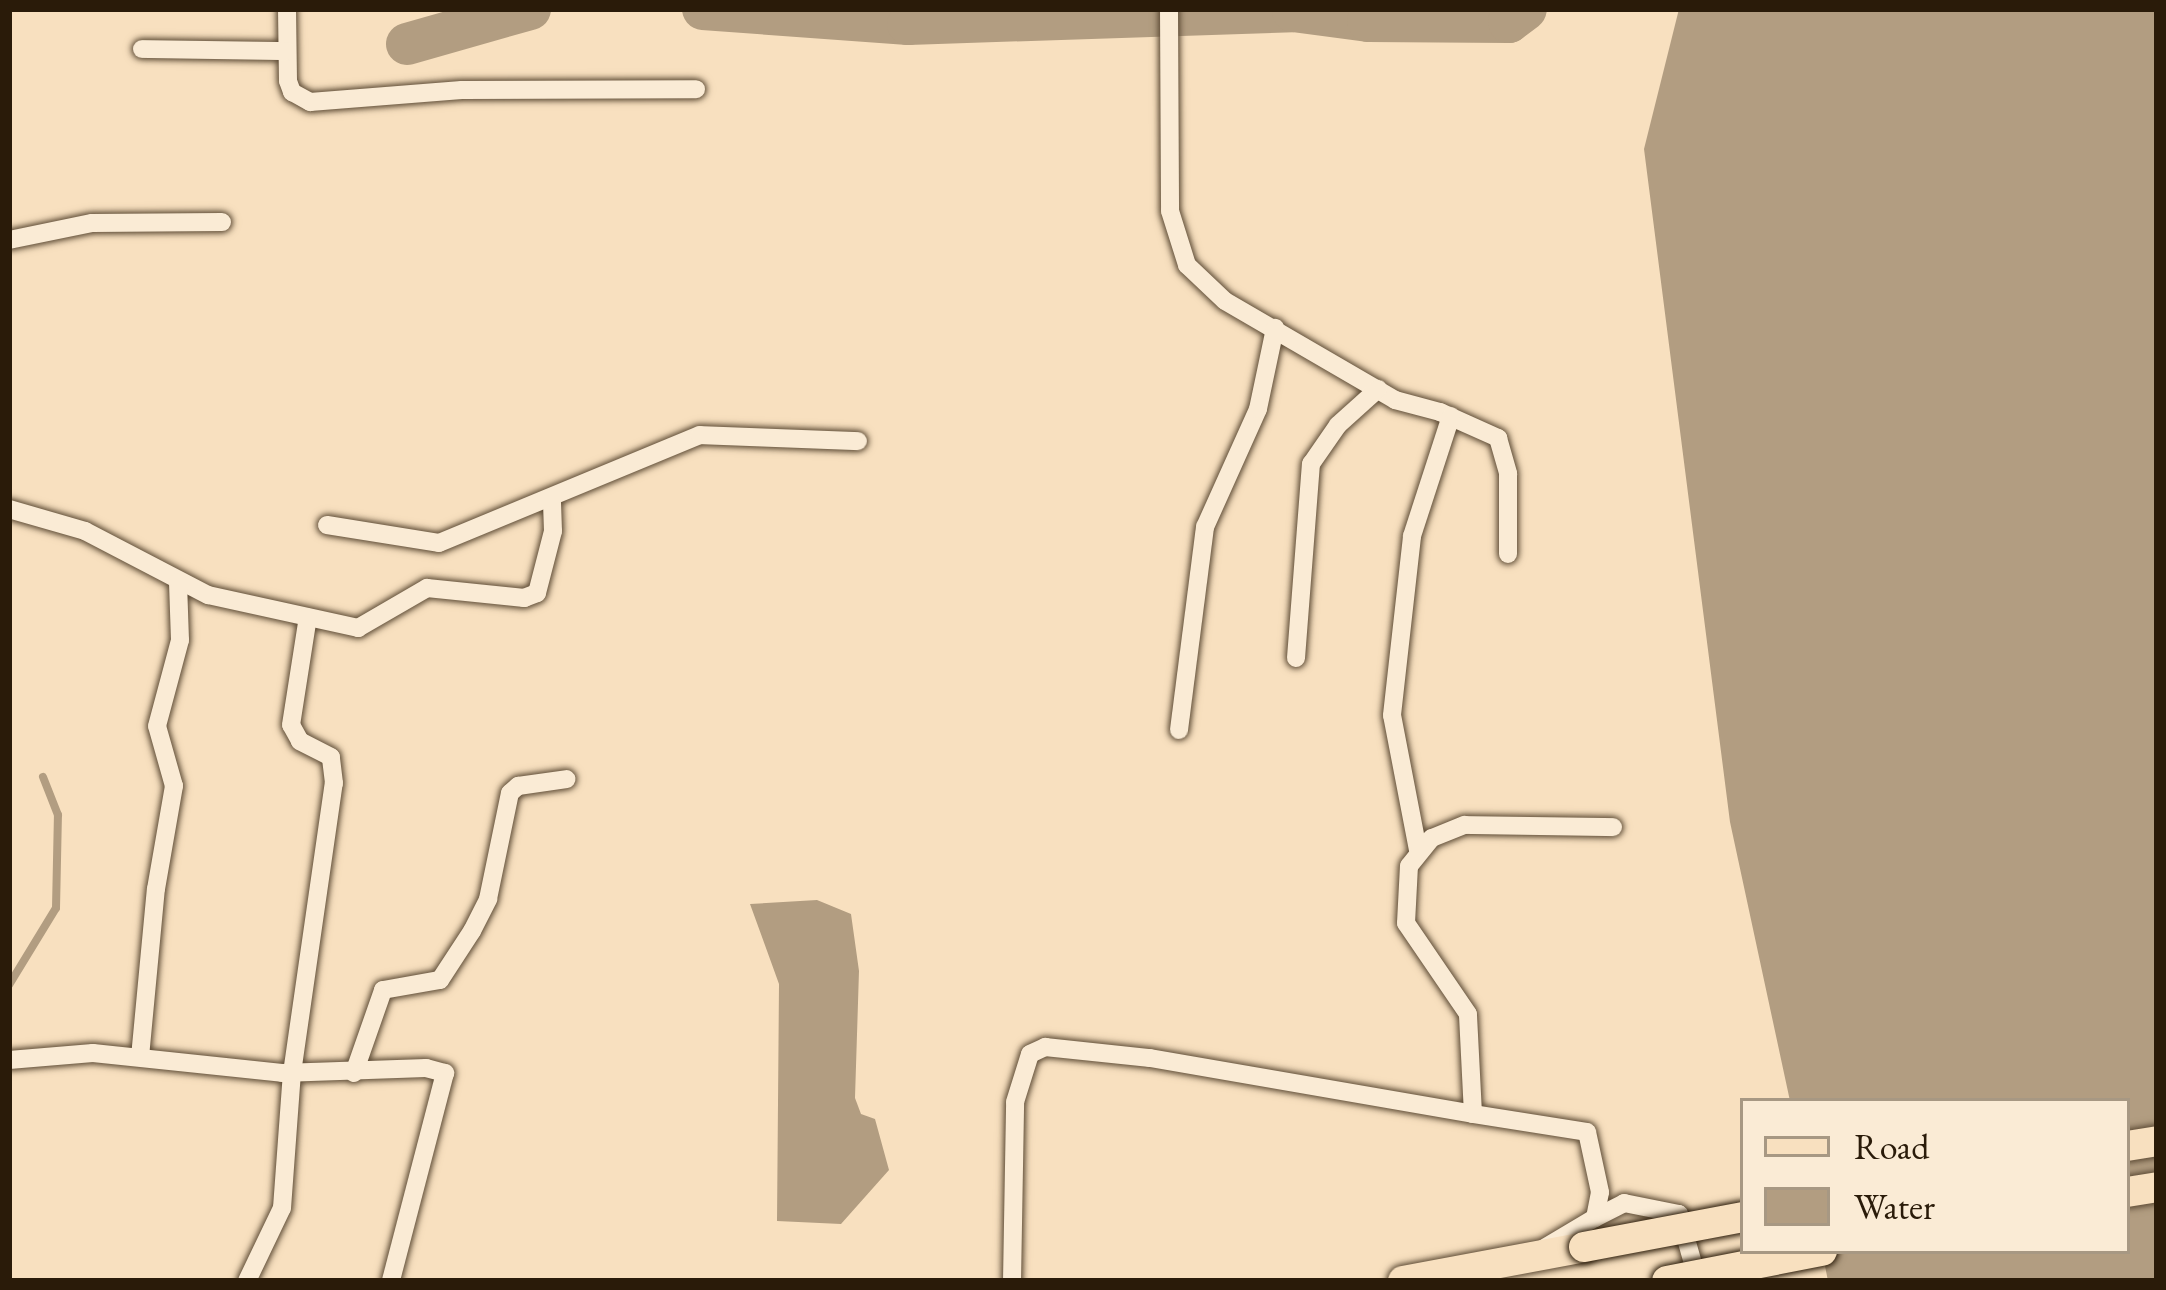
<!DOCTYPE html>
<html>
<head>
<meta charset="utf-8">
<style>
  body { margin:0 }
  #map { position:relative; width:2166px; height:1290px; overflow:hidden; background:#f8e0bf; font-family:"EB Garamond",serif }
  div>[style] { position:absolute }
  .water>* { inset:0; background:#b29d81 }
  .stream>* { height:8px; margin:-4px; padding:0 4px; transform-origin:4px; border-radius:4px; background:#b29d81 }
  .river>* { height:42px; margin:-21px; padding:0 21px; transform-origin:21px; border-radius:21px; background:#b29d81 }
  .roads { filter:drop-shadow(0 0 3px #5e4c36) drop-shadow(0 0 3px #5e4c36) }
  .street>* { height:18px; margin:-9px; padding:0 9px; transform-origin:9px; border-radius:9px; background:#faebd5 }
  .primary>* { height:30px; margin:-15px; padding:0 15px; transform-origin:15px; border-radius:15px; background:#f8e0bf }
  .bridges { filter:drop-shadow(0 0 3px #2a1b09) drop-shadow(0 0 3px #2a1b09) }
  .primary-bridge>* { height:30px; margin:-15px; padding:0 15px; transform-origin:15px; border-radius:15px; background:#f8e0bf }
  span { translate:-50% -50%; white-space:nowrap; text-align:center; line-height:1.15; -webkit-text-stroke:9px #faebd5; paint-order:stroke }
  .frame { position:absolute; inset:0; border:12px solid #2a1b09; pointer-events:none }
  .legend { position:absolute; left:1740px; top:1098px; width:390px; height:156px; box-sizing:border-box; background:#faebd5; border:3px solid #a79883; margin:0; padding:15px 21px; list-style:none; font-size:36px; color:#2a1b09 }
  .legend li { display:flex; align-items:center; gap:24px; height:60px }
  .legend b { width:60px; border:3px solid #a79883 }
</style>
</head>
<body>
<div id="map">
  <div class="water">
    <i style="clip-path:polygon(1679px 9px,2157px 9px,2157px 1281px,1828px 1281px,1822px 1251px,2127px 1251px,2127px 1101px,1790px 1101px,1730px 822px,1644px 149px)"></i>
    <i style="clip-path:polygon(817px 900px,851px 914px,859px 971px,855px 1098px,861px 1114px,875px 1119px,889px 1170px,841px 1224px,777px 1221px,779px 984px,750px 904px)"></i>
  </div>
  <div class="stream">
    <i style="left:9px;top:985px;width:90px;rotate:-58.6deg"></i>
    <i style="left:56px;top:908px;width:93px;rotate:-88.8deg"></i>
    <i style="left:58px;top:815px;width:41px;rotate:-111.5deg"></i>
  </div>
  <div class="river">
    <i style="left:703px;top:9px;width:206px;rotate:4.2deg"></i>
    <i style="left:908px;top:24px;width:385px;rotate:-1.9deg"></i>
    <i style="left:1293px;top:11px;width:76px;rotate:7.6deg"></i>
    <i style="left:1368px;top:21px;width:141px;rotate:0.4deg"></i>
    <i style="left:1509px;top:22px;width:21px;rotate:-37deg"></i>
    <i style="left:407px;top:44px;width:128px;rotate:-15.9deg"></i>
  </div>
  <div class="roads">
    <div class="street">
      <i style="left:287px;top:9px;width:72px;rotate:89.2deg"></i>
      <i style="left:288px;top:81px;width:12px;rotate:70deg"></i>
      <i style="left:292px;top:92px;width:21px;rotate:29deg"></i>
      <i style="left:310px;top:102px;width:152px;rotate:-4.5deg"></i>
      <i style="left:462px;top:90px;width:234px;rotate:-0.2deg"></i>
      <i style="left:1169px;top:9px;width:202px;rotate:89.7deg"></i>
      <i style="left:1170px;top:211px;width:57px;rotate:72.5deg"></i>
      <i style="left:1187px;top:265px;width:52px;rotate:43.5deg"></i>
      <i style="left:1225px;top:301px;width:197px;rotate:30.2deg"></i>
      <i style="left:1395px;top:400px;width:47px;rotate:14.9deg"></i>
      <i style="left:1440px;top:412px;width:64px;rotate:24.1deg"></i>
      <i style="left:1498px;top:438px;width:37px;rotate:74deg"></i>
      <i style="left:1508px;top:474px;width:80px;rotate:90deg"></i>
      <i style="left:142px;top:49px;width:145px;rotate:0.8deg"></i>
      <i style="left:9px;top:240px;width:85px;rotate:-11.6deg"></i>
      <i style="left:92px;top:223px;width:130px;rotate:-0.4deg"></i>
      <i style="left:9px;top:509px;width:79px;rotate:16.1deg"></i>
      <i style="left:85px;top:531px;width:139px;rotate:27.5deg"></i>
      <i style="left:208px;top:595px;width:154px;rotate:12.4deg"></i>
      <i style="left:358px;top:628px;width:80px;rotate:-30.1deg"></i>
      <i style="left:427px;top:588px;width:98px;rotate:5.9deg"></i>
      <i style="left:524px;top:598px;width:14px;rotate:-21deg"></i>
      <i style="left:537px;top:593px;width:64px;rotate:-75.5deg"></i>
      <i style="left:553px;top:531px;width:33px;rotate:-92deg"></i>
      <i style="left:327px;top:525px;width:113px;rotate:9.1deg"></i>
      <i style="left:439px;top:543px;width:282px;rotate:-22.5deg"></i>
      <i style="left:700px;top:435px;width:158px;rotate:2.2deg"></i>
      <i style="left:1296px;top:658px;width:195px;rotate:-85.6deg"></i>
      <i style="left:1311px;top:464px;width:47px;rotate:-55.3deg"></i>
      <i style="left:1338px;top:425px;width:54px;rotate:-42deg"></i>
      <i style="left:1179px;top:730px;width:205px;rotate:-82.7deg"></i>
      <i style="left:1205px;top:527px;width:129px;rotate:-65.8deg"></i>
      <i style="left:1258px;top:409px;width:83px;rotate:-78.1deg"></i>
      <i style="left:1418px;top:850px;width:137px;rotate:-100.9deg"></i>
      <i style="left:1392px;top:715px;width:180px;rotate:-83.6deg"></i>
      <i style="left:1412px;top:536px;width:126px;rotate:-72deg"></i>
      <i style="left:140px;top:1057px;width:169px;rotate:-84.6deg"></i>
      <i style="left:156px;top:889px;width:105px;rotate:-80.1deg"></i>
      <i style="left:174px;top:786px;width:62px;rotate:-105.8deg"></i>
      <i style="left:157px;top:726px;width:89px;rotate:-75deg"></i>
      <i style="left:180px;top:640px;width:58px;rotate:-92deg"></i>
      <i style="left:9px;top:1060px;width:84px;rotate:-4.8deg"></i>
      <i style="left:93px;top:1053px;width:190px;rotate:6deg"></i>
      <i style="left:282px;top:1073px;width:144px;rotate:-2deg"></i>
      <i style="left:426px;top:1068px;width:20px;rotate:15deg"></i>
      <i style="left:445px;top:1073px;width:215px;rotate:104.6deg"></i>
      <i style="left:354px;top:1073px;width:88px;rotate:-70.7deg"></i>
      <i style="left:383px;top:990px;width:58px;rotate:-10deg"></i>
      <i style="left:440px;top:980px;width:59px;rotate:-56.9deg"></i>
      <i style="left:472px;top:931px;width:36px;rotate:-63deg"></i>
      <i style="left:488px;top:899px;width:108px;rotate:-78.3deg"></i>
      <i style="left:510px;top:793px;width:11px;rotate:-41deg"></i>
      <i style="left:518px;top:786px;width:49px;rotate:-8.1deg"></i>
      <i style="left:1595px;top:1218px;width:33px;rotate:-27deg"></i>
      <i style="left:1624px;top:1203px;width:56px;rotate:11.3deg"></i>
      <i style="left:1679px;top:1214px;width:70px;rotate:74.2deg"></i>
      <i style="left:1541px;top:1250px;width:63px;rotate:-30.7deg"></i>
      <i style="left:1595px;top:1218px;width:26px;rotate:-79deg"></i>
      <i style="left:1600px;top:1192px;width:61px;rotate:-102.2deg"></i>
      <i style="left:1587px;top:1132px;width:115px;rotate:-171deg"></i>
      <i style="left:1473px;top:1114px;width:100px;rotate:-92.9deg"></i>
      <i style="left:1468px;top:1014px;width:110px;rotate:-124.3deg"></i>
      <i style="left:1406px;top:923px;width:57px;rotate:-87deg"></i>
      <i style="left:1409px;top:866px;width:36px;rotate:-51deg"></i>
      <i style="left:1432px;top:838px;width:35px;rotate:-22deg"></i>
      <i style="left:1465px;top:825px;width:148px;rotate:0.8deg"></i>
      <i style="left:247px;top:1281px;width:81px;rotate:-64.4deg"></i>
      <i style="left:282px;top:1208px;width:135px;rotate:-85.8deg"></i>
      <i style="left:292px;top:1073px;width:293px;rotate:-81.8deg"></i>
      <i style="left:334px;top:783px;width:26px;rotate:-97deg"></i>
      <i style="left:331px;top:757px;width:35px;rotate:-153deg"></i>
      <i style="left:300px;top:741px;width:18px;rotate:-119deg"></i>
      <i style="left:291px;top:725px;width:109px;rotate:-81.1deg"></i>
      <i style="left:1012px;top:1281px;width:179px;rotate:-89deg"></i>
      <i style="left:1015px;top:1102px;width:50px;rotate:-72.6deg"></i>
      <i style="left:1030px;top:1054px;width:17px;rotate:-25deg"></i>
      <i style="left:1045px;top:1047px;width:106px;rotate:6deg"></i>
      <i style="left:1150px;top:1058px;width:328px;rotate:9.8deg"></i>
    </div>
    <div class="primary">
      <i style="left:2127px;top:1146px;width:30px;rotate:-9deg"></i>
      <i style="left:2127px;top:1192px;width:30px;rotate:-9deg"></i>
      <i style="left:1403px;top:1281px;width:184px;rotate:-10.6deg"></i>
    </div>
  </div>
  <div class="bridges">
    <div class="primary-bridge">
      <i style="left:1584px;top:1247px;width:162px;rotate:-10.7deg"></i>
      <i style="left:1667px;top:1281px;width:158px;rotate:-11deg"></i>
    </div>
  </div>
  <div class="frame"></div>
  <ul class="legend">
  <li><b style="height:15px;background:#f8e0bf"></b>Road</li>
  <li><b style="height:33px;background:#b29d81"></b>Water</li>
  </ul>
</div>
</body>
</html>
